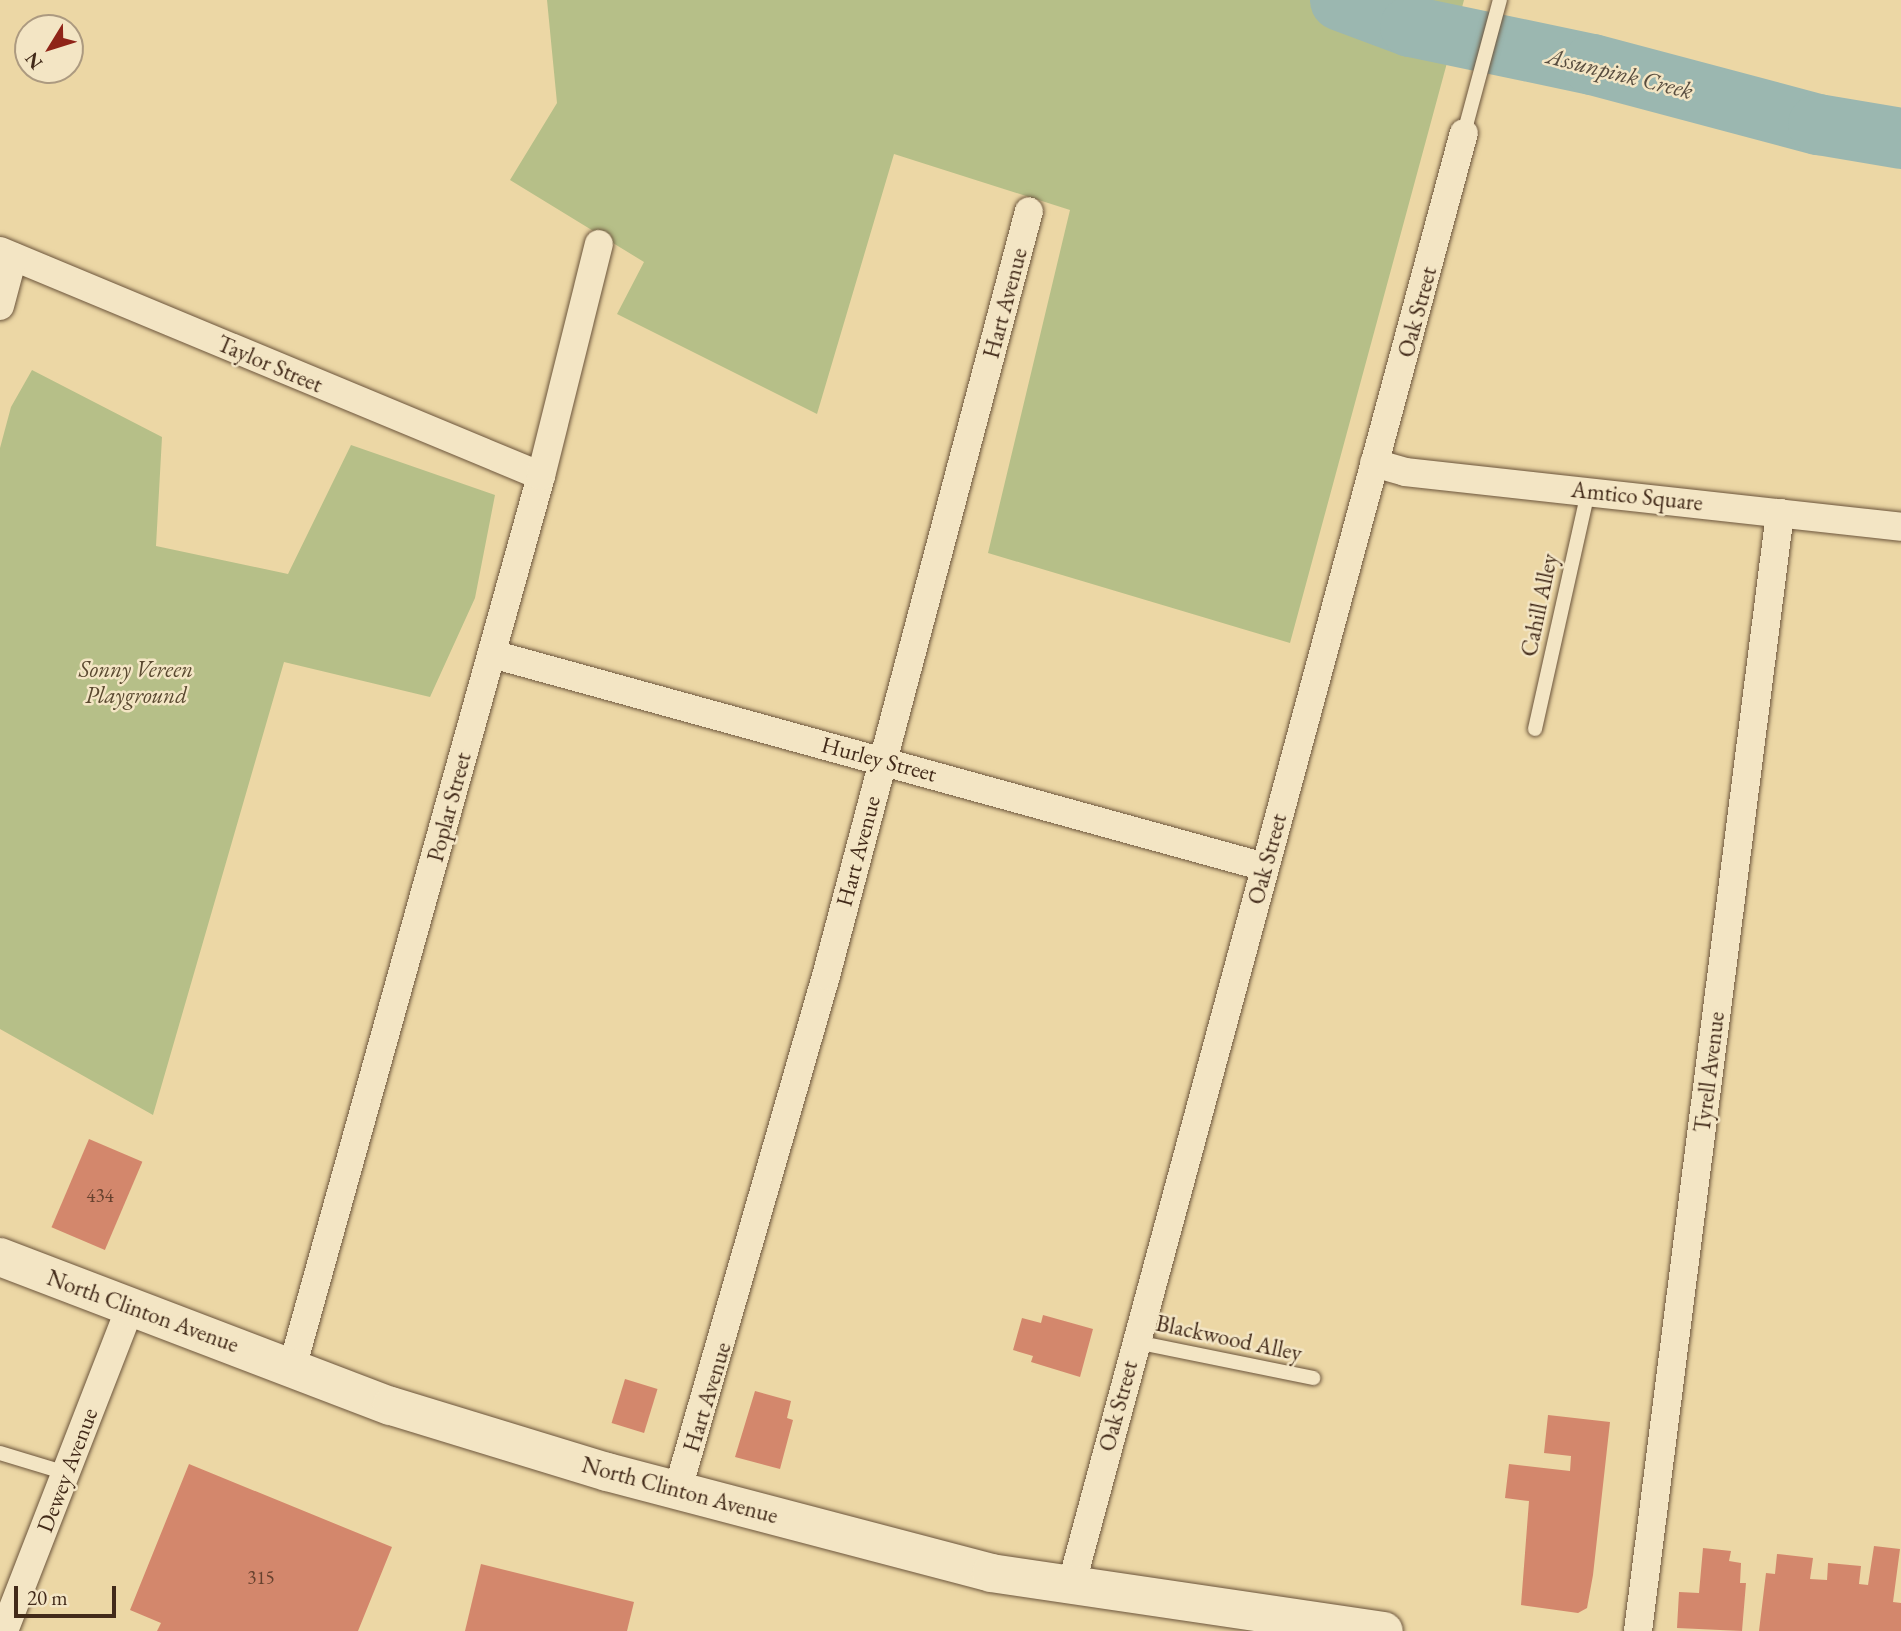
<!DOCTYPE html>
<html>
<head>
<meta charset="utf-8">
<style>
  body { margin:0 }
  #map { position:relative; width:1901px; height:1631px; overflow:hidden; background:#ecd7a5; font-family:"EB Garamond",serif }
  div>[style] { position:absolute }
  .green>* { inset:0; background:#b6bf88 }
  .river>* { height:61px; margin:-30.5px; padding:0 30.5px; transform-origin:30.5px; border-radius:30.5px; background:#9bb7b0 }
  .building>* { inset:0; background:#d3876c; transform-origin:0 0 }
  .roads { filter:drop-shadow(0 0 2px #6c553c) drop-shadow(0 0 2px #6c553c) }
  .lane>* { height:14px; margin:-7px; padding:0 7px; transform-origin:7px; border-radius:7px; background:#f3e5c4 }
  .street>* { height:28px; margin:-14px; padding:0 14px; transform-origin:14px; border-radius:14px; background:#f3e5c4 }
  .secondary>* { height:38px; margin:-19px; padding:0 19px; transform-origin:19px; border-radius:19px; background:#f3e5c4 }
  span { translate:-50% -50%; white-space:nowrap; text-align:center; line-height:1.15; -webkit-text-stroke:5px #f3e5c4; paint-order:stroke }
  .number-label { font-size:19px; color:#66412e }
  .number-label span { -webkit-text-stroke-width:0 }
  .street-label { font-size:23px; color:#422a19 }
  .park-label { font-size:23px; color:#59482f; font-style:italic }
  .water-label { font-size:24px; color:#584d3f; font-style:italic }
  .north { position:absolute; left:14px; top:14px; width:70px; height:70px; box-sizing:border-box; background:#f3e5c4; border:2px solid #ac9a80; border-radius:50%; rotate:232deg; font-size:19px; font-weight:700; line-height:28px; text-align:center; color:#422a19 }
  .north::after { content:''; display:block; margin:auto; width:24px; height:32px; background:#8f2418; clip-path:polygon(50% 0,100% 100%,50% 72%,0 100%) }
  .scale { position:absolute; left:14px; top:1586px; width:102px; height:32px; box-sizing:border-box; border:4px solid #422a19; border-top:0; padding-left:9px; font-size:21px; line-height:24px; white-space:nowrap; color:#422a19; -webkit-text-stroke:5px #f3e5c4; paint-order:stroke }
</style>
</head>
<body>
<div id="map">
  <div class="green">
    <i style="clip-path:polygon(547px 0,1464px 0,1290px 643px,988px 553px,1070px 210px,894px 154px,817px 414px,617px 314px,644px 262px,510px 180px,557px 103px)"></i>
    <i style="clip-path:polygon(32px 370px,162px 437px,156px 546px,288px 574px,351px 445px,495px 495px,475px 598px,430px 697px,284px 662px,153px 1115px,0 1029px,0 448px,11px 407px)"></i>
  </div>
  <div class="river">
    <i style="left:1340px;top:0;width:75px;rotate:20.4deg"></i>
    <i style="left:1410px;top:26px;width:186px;rotate:11.8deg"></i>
    <i style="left:1592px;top:64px;width:234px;rotate:14.9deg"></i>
    <i style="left:1818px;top:124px;width:84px;rotate:9.6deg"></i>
  </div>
  <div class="building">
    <i style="left:89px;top:1139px;width:58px;height:96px;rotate:23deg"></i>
    <i style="clip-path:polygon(1043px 1315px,1093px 1329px,1080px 1377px,1031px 1362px,1033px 1356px,1013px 1350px,1022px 1318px,1041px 1323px)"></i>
    <i style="left:625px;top:1379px;width:34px;height:46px;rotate:17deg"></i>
    <i style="clip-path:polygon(755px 1391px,791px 1401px,787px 1418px,793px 1420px,780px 1469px,735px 1457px)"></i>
    <i style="clip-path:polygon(1548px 1415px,1610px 1422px,1593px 1575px,1587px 1608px,1578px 1613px,1521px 1605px,1529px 1501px,1505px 1498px,1509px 1464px,1570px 1471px,1571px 1456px,1544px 1453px)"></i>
    <i style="clip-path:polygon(189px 1464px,392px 1547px,358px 1631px,157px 1631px,161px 1623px,130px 1610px)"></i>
    <i style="clip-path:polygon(1874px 1546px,1900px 1549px,1893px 1602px,1901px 1603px,1901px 1631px,1759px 1631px,1766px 1573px,1775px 1574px,1777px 1554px,1813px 1558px,1810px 1579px,1827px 1580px,1828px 1563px,1861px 1566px,1859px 1584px,1868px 1585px)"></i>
    <i style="clip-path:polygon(1703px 1548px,1731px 1551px,1729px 1561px,1741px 1563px,1740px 1583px,1746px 1583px,1742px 1631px,1677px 1628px,1679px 1592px,1699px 1593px)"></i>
    <i style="clip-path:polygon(481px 1564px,634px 1602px,627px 1631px,465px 1631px)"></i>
  </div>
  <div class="roads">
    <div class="lane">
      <i style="left:1464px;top:133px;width:138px;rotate:-74.9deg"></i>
      <i style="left:1535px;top:729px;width:244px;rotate:-77.4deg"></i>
      <i style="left:1136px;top:1342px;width:181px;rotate:11.5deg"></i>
      <i style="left:0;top:1453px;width:69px;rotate:16.9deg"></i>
    </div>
    <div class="street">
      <i style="left:0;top:251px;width:586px;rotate:22.58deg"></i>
      <i style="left:0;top:306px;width:51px;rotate:-75.1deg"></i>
      <i style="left:1374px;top:463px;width:32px;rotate:16deg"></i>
      <i style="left:1405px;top:472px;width:499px;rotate:6.3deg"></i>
      <i style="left:492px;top:654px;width:802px;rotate:15.41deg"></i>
      <i style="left:292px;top:1368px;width:926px;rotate:-74.4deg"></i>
      <i style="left:541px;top:476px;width:239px;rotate:-76deg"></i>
      <i style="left:678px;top:1489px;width:534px;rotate:-73.91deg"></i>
      <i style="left:826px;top:976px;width:791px;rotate:-75.14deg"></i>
      <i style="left:1071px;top:1586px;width:1505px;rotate:-74.87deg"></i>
      <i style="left:4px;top:1631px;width:347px;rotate:-68.7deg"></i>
      <i style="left:1638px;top:1631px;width:1127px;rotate:-82.76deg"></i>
    </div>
    <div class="secondary">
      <i style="left:0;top:1257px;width:418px;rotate:20.9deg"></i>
      <i style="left:391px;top:1406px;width:226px;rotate:17deg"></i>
      <i style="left:607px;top:1472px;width:397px;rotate:14.7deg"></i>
      <i style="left:991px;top:1573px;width:397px;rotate:8.4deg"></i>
    </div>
  </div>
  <div class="number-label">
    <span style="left:100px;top:1196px">434</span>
    <span style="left:261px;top:1578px">315</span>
  </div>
  <div class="street-label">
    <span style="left:1005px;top:303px;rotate:-75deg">Hart Avenue</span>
    <span style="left:1417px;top:312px;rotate:-75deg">Oak Street</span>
    <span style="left:270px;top:364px;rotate:23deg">Taylor Street</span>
    <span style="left:1637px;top:496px;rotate:6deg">Amtico Square</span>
    <span style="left:1539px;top:605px;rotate:-78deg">Cahill Alley</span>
    <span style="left:879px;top:759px;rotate:15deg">Hurley Street</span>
    <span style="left:449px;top:807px;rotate:-75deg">Poplar Street</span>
    <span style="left:858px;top:851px;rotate:-75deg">Hart Avenue</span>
    <span style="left:1267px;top:859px;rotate:-75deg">Oak Street</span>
    <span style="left:1709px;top:1072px;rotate:-83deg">Tyrell Avenue</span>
    <span style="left:143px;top:1311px;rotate:20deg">North Clinton Avenue</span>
    <span style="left:1229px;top:1338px;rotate:12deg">Blackwood Alley</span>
    <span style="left:707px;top:1397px;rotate:-73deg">Hart Avenue</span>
    <span style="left:1118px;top:1406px;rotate:-75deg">Oak Street</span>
    <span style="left:67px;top:1470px;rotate:-69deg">Dewey Avenue</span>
    <span style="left:680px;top:1490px;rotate:15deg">North Clinton Avenue</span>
  </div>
  <div class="park-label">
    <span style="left:136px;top:682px">Sonny Vereen<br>Playground</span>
  </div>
  <div class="water-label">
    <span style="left:1620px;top:73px;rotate:14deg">Assunpink Creek</span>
  </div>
  <div class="north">N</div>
  <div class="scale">20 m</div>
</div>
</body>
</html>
